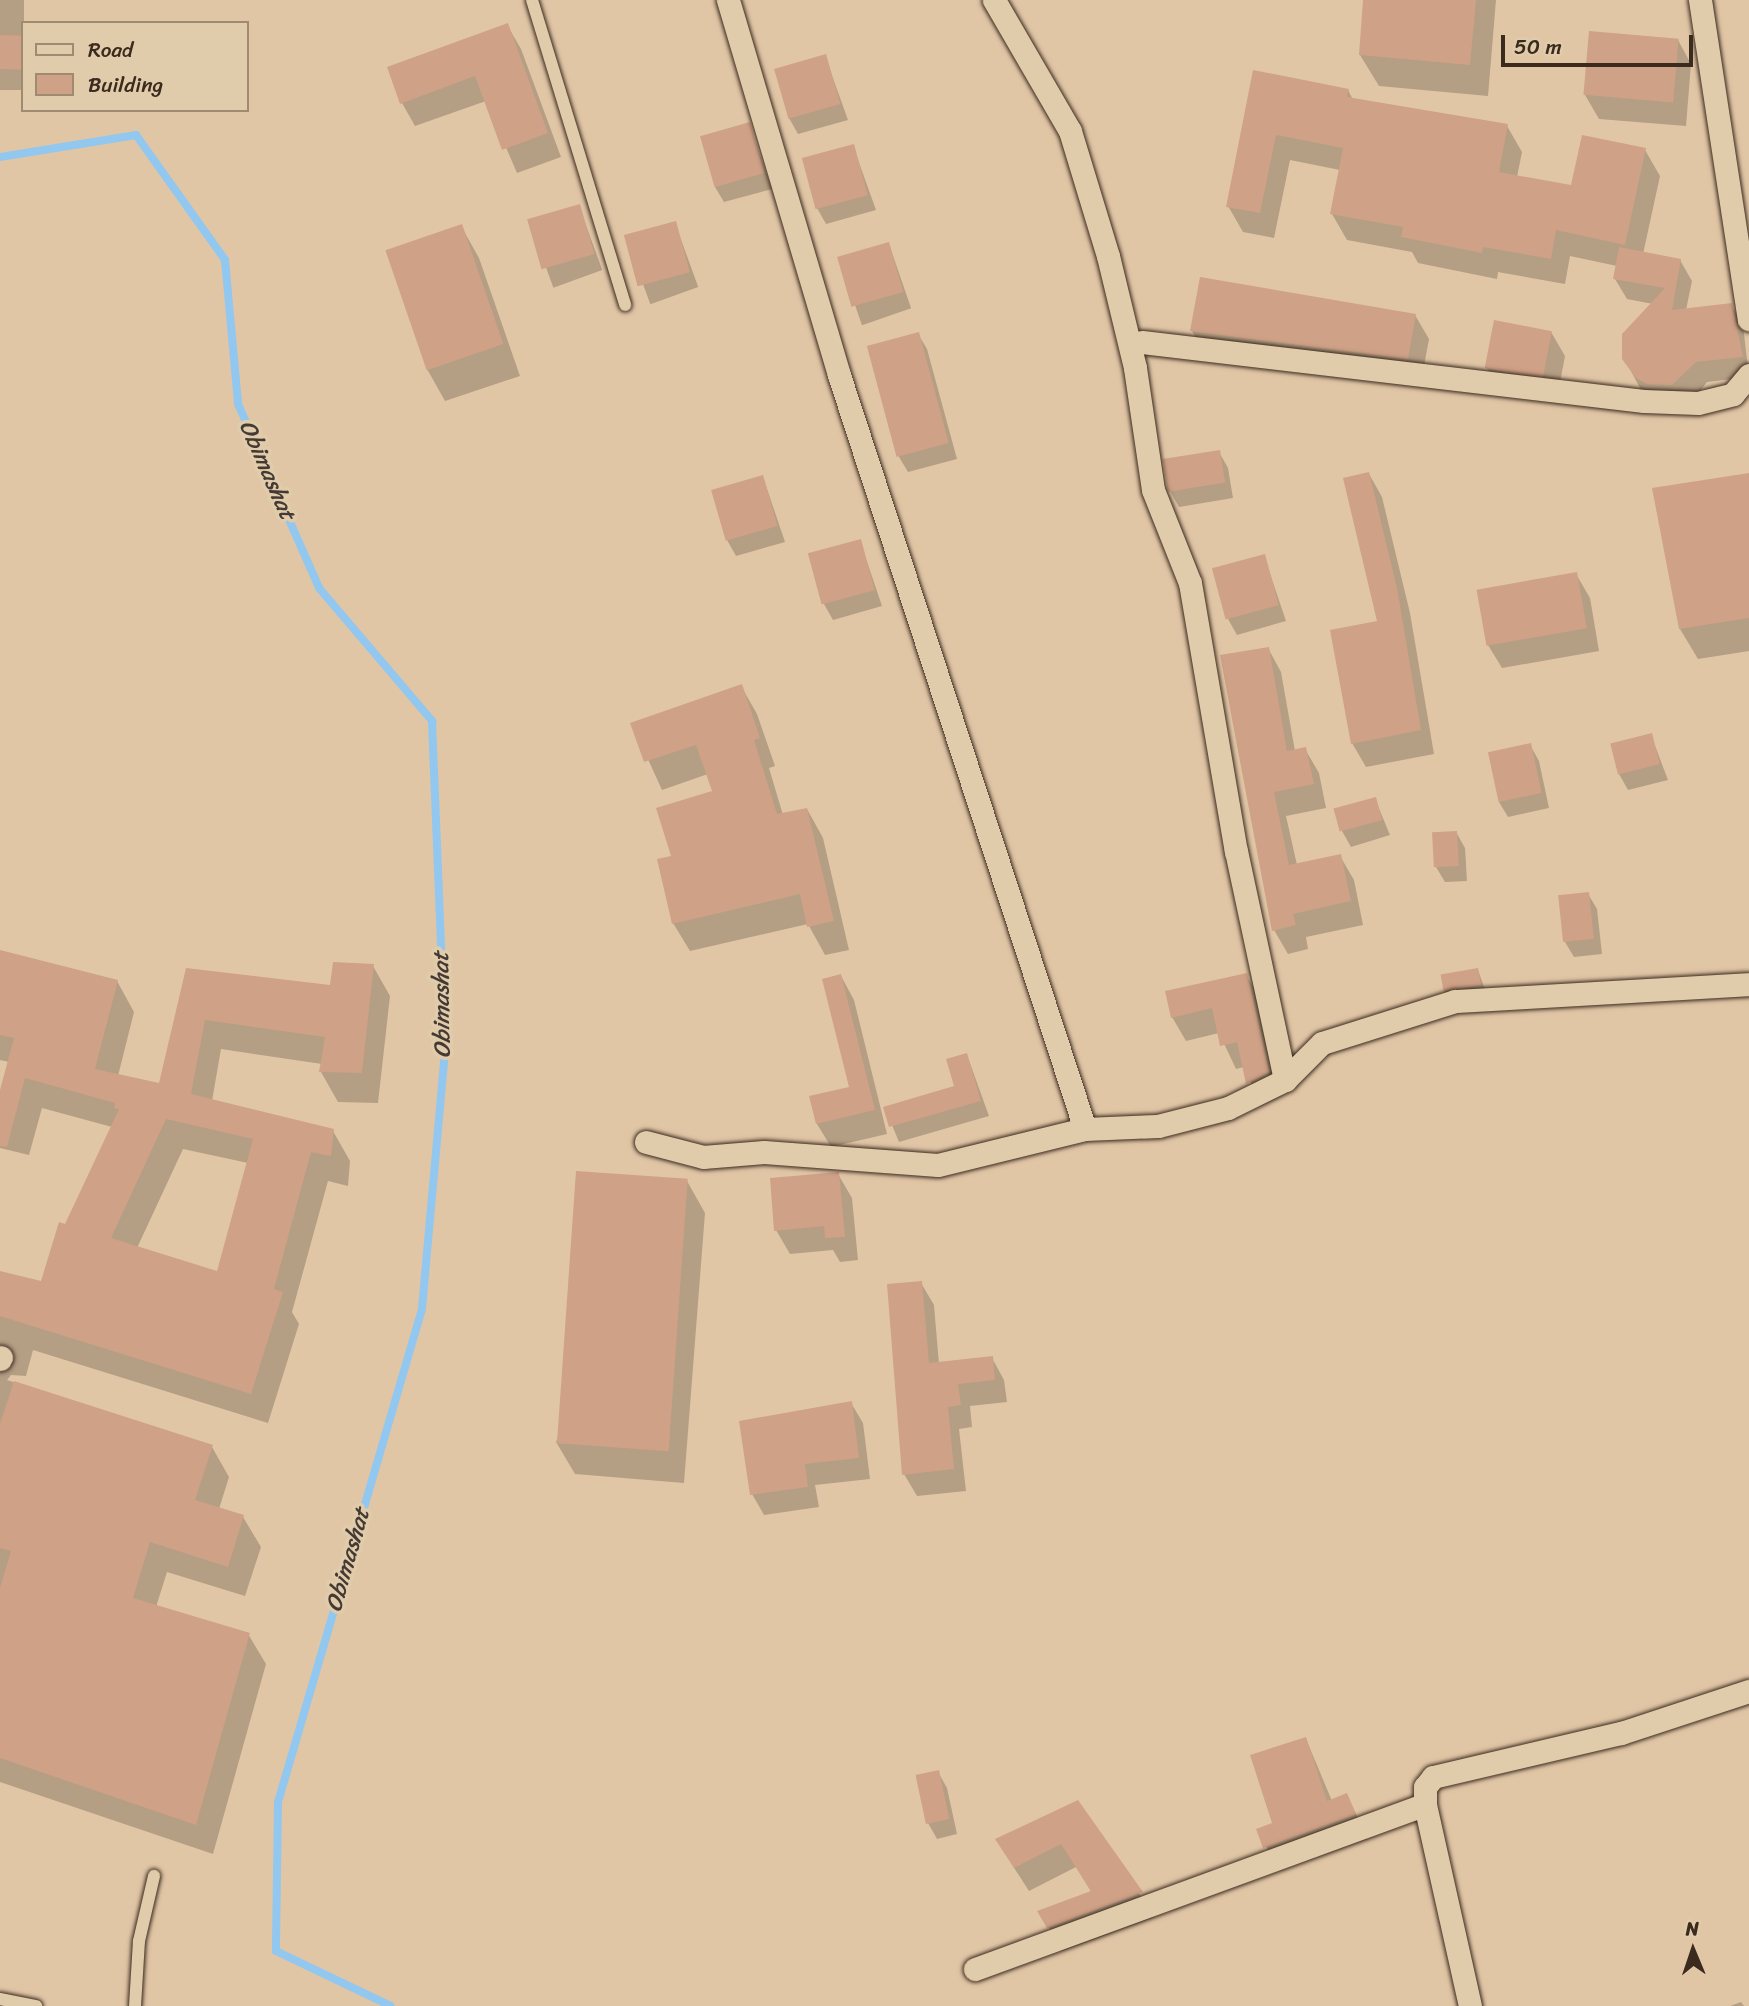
<!DOCTYPE html>
<html>
<head>
<meta charset="utf-8">
<style>
  body { margin:0 }
  #map { position:relative; width:1749px; height:2006px; overflow:hidden; background:#e1c6a6; font-family:Sriracha,sans-serif }
  div>[style] { position:absolute }
  .shadow>* { inset:0; background:#0003; transform-origin:0 0 }
  .stream>* { height:8px; margin:-4px; padding:0 4px; transform-origin:4px; border-radius:4px; background:#92c7f0 }
  .building>* { inset:0; background:#cfa187; transform-origin:0 0 }
  .roads { filter:drop-shadow(0 0 2px #3b2a1e) drop-shadow(0 0 2px #3b2a1e) }
  .service>* { height:12px; margin:-6px; padding:0 6px; transform-origin:6px; border-radius:6px; background:#e0cbaa }
  .minor>* { height:23px; margin:-11.5px; padding:0 11.5px; transform-origin:11.5px; border-radius:11.5px; background:#e0cbaa }
  span { translate:-50% -50%; white-space:nowrap; text-align:center; line-height:1.15; -webkit-text-stroke:7px #e0cbaa; paint-order:stroke }
  .water-label { font-size:23px; color:#443a33; font-style:italic }
  .legend { position:absolute; left:21px; top:21px; width:228px; height:91px; box-sizing:border-box; background:#e0cbaa; border:2px solid #9e8b72; margin:0; padding:9px 12px; list-style:none; font-size:21px; color:#3b2a1e }
  .legend li { display:flex; align-items:center; gap:14px; height:35px }
  .legend b { width:35px; border:2px solid #9e8b72 }
  .north { position:absolute; left:1658px; top:1915px; width:70px; height:70px; -webkit-text-stroke:5px #e0cbaa; paint-order:stroke; rotate:358deg; font-size:19px; font-weight:700; line-height:28px; text-align:center; color:#3b2a1e }
  .north::after { content:''; display:block; margin:auto; width:24px; height:32px; background:#3b2a1e; clip-path:polygon(50% 0,100% 100%,50% 72%,0 100%) }
  .scale { position:absolute; left:1501px; top:35px; width:192px; height:32px; box-sizing:border-box; border:4px solid #3b2a1e; border-top:0; padding-left:9px; font-size:21px; line-height:24px; white-space:nowrap; color:#3b2a1e; -webkit-text-stroke:5px #e0cbaa; paint-order:stroke }
</style>
</head>
<body>
<div id="map">
  <div class="shadow">
    <i style="left:0;top:0;width:24px;height:90px"></i>
    <i style="clip-path:polygon(1365px 0,1496px 0,1488px 96px,1379px 86px,1360px 55px)"></i>
    <i style="clip-path:polygon(507px 25px,521px 49px,561px 157px,517px 173px,486px 101px,415px 126px,402px 103px)"></i>
    <i style="clip-path:polygon(1678px 40px,1691px 64px,1686px 126px,1599px 119px,1585px 95px)"></i>
    <i style="clip-path:polygon(825px 56px,848px 120px,798px 134px,789px 118px)"></i>
    <i style="clip-path:polygon(1254px 72px,1348px 90px,1353px 100px,1507px 126px,1522px 152px,1517px 177px,1572px 187px,1645px 150px,1660px 176px,1643px 254px,1680px 260px,1692px 281px,1686px 310px,1731px 305px,1743px 325px,1749px 377px,1707px 382px,1694px 399px,1641px 390px,1624px 358px,1653px 304px,1627px 299px,1615px 279px,1617px 266px,1570px 256px,1565px 284px,1498px 272px,1497px 279px,1418px 263px,1412px 252px,1347px 240px,1332px 214px,1340px 170px,1290px 160px,1274px 238px,1243px 232px,1228px 206px)"></i>
    <i style="clip-path:polygon(749px 124px,772px 189px,724px 202px,715px 187px)"></i>
    <i style="clip-path:polygon(853px 146px,876px 210px,826px 224px,817px 208px)"></i>
    <i style="left:579px;top:206px;width:68px;height:52px;rotate:70deg"></i>
    <i style="left:675px;top:223px;width:68px;height:51px;rotate:70deg"></i>
    <i style="clip-path:polygon(461px 226px,479px 258px,520px 376px,445px 401px,427px 369px)"></i>
    <i style="left:889px;top:244px;width:68px;height:52px;rotate:71deg"></i>
    <i style="clip-path:polygon(1415px 315px,1429px 339px,1421px 382px,1206px 355px,1192px 331px)"></i>
    <i style="clip-path:polygon(1551px 332px,1565px 356px,1557px 398px,1501px 392px,1487px 368px)"></i>
    <i style="clip-path:polygon(918px 334px,927px 349px,957px 459px,908px 472px,899px 457px)"></i>
    <i style="clip-path:polygon(1219px 452px,1228px 468px,1233px 498px,1179px 507px,1170px 491px)"></i>
    <i style="clip-path:polygon(1369px 474px,1382px 497px,1410px 613px,1434px 754px,1366px 767px,1352px 743px,1379px 622px)"></i>
    <i style="clip-path:polygon(1749px 475px,1749px 651px,1698px 659px,1680px 629px)"></i>
    <i style="clip-path:polygon(763px 477px,785px 542px,736px 556px,727px 540px)"></i>
    <i style="clip-path:polygon(860px 541px,882px 606px,833px 620px,824px 604px)"></i>
    <i style="clip-path:polygon(1264px 556px,1286px 621px,1237px 635px,1228px 619px)"></i>
    <i style="clip-path:polygon(1576px 574px,1590px 598px,1599px 651px,1502px 668px,1488px 645px,1479px 592px)"></i>
    <i style="clip-path:polygon(1268px 648px,1281px 672px,1295px 751px,1305px 749px,1319px 773px,1326px 808px,1286px 816px,1297px 865px,1340px 856px,1354px 880px,1363px 925px,1306px 937px,1308px 949px,1288px 954px,1274px 930px)"></i>
    <i style="clip-path:polygon(741px 686px,757px 714px,775px 766px,769px 768px,783px 815px,807px 809px,823px 838px,849px 950px,825px 955px,808px 924px,690px 951px,673px 923px,673px 857px,714px 793px,708px 774px,662px 790px,632px 724px)"></i>
    <i style="clip-path:polygon(1651px 735px,1668px 780px,1628px 790px,1619px 774px)"></i>
    <i style="clip-path:polygon(1530px 745px,1539px 761px,1549px 808px,1508px 817px,1499px 802px)"></i>
    <i style="clip-path:polygon(1375px 799px,1390px 835px,1351px 847px,1342px 831px)"></i>
    <i style="clip-path:polygon(1456px 832px,1465px 848px,1467px 881px,1445px 882px,1436px 867px)"></i>
    <i style="clip-path:polygon(1588px 894px,1597px 909px,1602px 954px,1574px 957px,1565px 942px)"></i>
    <i style="clip-path:polygon(evenodd,0 952px,117px 981px,134px 1012px,118px 1076px,160px 1085px,188px 970px,331px 987px,373px 966px,390px 996px,378px 1103px,338px 1102px,321px 1072px,322px 1064px,221px 1049px,212px 1101px,333px 1131px,350px 1161px,348px 1186px,328px 1181px,292px 1312px,299px 1324px,268px 1423px,33px 1350px,26px 1376px,11px 1375px,7px 1380px,212px 1447px,229px 1477px,219px 1509px,243px 1517px,261px 1547px,245px 1596px,167px 1572px,156px 1607px,248px 1634px,266px 1664px,213px 1854px,0 1782px,0 1273px,42px 1283px,112px 1127px,42px 1108px,29px 1155px,0 1148px,0 1093px,9px 1062px,0 1060px,0 952px,183px 1149px,248px 1163px,218px 1274px,137px 1248px,183px 1149px)"></i>
    <i style="clip-path:polygon(1478px 970px,1489px 1001px,1453px 1005px,1444px 990px)"></i>
    <i style="clip-path:polygon(1246px 975px,1260px 998px,1281px 1096px,1261px 1106px,1244px 1067px,1236px 1069px,1219px 1033px,1186px 1041px,1172px 1017px)"></i>
    <i style="clip-path:polygon(841px 976px,854px 1000px,887px 1134px,831px 1147px,817px 1124px,851px 1088px)"></i>
    <i style="clip-path:polygon(967px 1055px,989px 1116px,899px 1142px,885px 1108px,956px 1087px)"></i>
    <i style="clip-path:polygon(838px 1174px,852px 1198px,858px 1260px,840px 1262px,833px 1250px,790px 1254px,776px 1230px)"></i>
    <i style="clip-path:polygon(687px 1181px,705px 1213px,684px 1483px,575px 1474px,556px 1442px)"></i>
    <i style="clip-path:polygon(921px 1283px,934px 1305px,939px 1364px,992px 1358px,1004px 1380px,1007px 1402px,970px 1406px,972px 1427px,959px 1429px,966px 1491px,917px 1496px,904px 1474px)"></i>
    <i style="clip-path:polygon(851px 1403px,863px 1423px,870px 1479px,815px 1485px,819px 1507px,764px 1515px,752px 1494px)"></i>
    <i style="clip-path:polygon(1306px 1739px,1332px 1801px,1347px 1795px,1368px 1839px,1278px 1871px,1258px 1830px,1274px 1824px)"></i>
    <i style="clip-path:polygon(938px 1772px,947px 1788px,957px 1834px,937px 1839px,928px 1823px)"></i>
    <i style="clip-path:polygon(1078px 1803px,1155px 1917px,1062px 1951px,1040px 1912px,1092px 1893px,1076px 1867px,1029px 1891px,1011px 1863px)"></i>
    <i style="clip-path:polygon(1741px 2002px,1744px 2006px,1730px 2006px)"></i>
  </div>
  <div class="stream">
    <i style="left:0;top:157px;width:138px;rotate:-9.2deg"></i>
    <i style="left:136px;top:135px;width:153px;rotate:54.5deg"></i>
    <i style="left:225px;top:260px;width:145px;rotate:84.8deg"></i>
    <i style="left:238px;top:404px;width:201px;rotate:66.2deg"></i>
    <i style="left:319px;top:588px;width:175px;rotate:49.6deg"></i>
    <i style="left:432px;top:721px;width:330px;rotate:87.7deg"></i>
    <i style="left:445px;top:1051px;width:259px;rotate:95.1deg"></i>
    <i style="left:422px;top:1309px;width:514px;rotate:106.28deg"></i>
    <i style="left:278px;top:1802px;width:149px;rotate:90.8deg"></i>
    <i style="left:276px;top:1951px;width:127px;rotate:25.6deg"></i>
  </div>
  <div class="building">
    <i style="clip-path:polygon(1363px 0,1476px 0,1470px 65px,1359px 55px)"></i>
    <i style="clip-path:polygon(508px 23px,548px 133px,502px 150px,475px 76px,400px 104px,387px 67px)"></i>
    <i style="left:1589px;top:31px;width:90px;height:64px;rotate:5deg"></i>
    <i style="left:0;top:35px;width:23px;height:34px;rotate:2deg"></i>
    <i style="left:826px;top:54px;width:52px;height:54px;rotate:74deg"></i>
    <i style="clip-path:polygon(1253px 70px,1349px 89px,1347px 97px,1508px 124px,1499px 172px,1571px 185px,1582px 135px,1646px 148px,1625px 245px,1556px 230px,1551px 259px,1483px 247px,1482px 253px,1401px 237px,1403px 227px,1330px 214px,1343px 148px,1276px 135px,1260px 213px,1226px 207px)"></i>
    <i style="left:750px;top:122px;width:53px;height:52px;rotate:74deg"></i>
    <i style="left:854px;top:144px;width:53px;height:54px;rotate:75deg"></i>
    <i style="left:580px;top:204px;width:52px;height:55px;rotate:74deg"></i>
    <i style="left:676px;top:221px;width:53px;height:54px;rotate:75deg"></i>
    <i style="left:462px;top:224px;width:127px;height:81px;rotate:71deg"></i>
    <i style="left:889px;top:242px;width:52px;height:54px;rotate:74deg"></i>
    <i style="clip-path:polygon(1619px 247px,1681px 259px,1672px 310px,1732px 303px,1743px 357px,1696px 362px,1672px 385px,1647px 384px,1636px 378px,1622px 359px,1622px 334px,1665px 288px,1613px 279px)"></i>
    <i style="clip-path:polygon(1200px 277px,1416px 314px,1408px 359px,1190px 331px)"></i>
    <i style="left:1494px;top:320px;width:59px;height:49px;rotate:11deg"></i>
    <i style="left:919px;top:332px;width:115px;height:54px;rotate:75deg"></i>
    <i style="left:1220px;top:450px;width:33px;height:58px;rotate:81deg"></i>
    <i style="clip-path:polygon(1369px 472px,1397px 588px,1421px 730px,1351px 744px,1330px 630px,1377px 621px,1343px 478px)"></i>
    <i style="clip-path:polygon(1749px 473px,1749px 618px,1679px 629px,1652px 488px)"></i>
    <i style="left:763px;top:475px;width:53px;height:54px;rotate:74deg"></i>
    <i style="left:861px;top:539px;width:53px;height:55px;rotate:75deg"></i>
    <i style="left:1265px;top:554px;width:53px;height:55px;rotate:75deg"></i>
    <i style="left:1577px;top:572px;width:57px;height:102px;rotate:80deg"></i>
    <i style="clip-path:polygon(1269px 647px,1287px 751px,1306px 747px,1314px 784px,1274px 792px,1289px 865px,1341px 854px,1351px 901px,1293px 914px,1296px 925px,1272px 931px,1220px 655px)"></i>
    <i style="clip-path:polygon(742px 684px,760px 738px,754px 740px,777px 814px,807px 808px,834px 921px,807px 927px,800px 894px,672px 924px,657px 859px,671px 856px,656px 808px,712px 791px,696px 745px,644px 762px,630px 723px)"></i>
    <i style="left:1652px;top:733px;width:32px;height:43px;rotate:76deg"></i>
    <i style="left:1531px;top:743px;width:51px;height:44px;rotate:78deg"></i>
    <i style="left:1376px;top:797px;width:24px;height:44px;rotate:75deg"></i>
    <i style="left:1457px;top:831px;width:35px;height:25px;rotate:87deg"></i>
    <i style="left:1589px;top:892px;width:47px;height:31px;rotate:84deg"></i>
    <i style="clip-path:polygon(evenodd,0 950px,118px 980px,95px 1069px,159px 1083px,186px 968px,330px 985px,333px 962px,374px 964px,362px 1073px,319px 1072px,325px 1037px,205px 1020px,191px 1094px,334px 1129px,331px 1156px,311px 1152px,274px 1289px,283px 1292px,251px 1394px,0 1316px,0 1271px,41px 1281px,59px 1222px,65px 1224px,119px 1109px,114px 1108px,115px 1103px,25px 1078px,7px 1147px,0 1146px,0 1090px,14px 1038px,0 1035px,0 950px,166px 1119px,253px 1139px,217px 1271px,111px 1238px,166px 1119px)"></i>
    <i style="left:1478px;top:968px;width:17px;height:38px;rotate:80deg"></i>
    <i style="clip-path:polygon(1247px 973px,1269px 1072px,1246px 1084px,1237px 1042px,1220px 1046px,1212px 1008px,1171px 1018px,1165px 991px)"></i>
    <i style="clip-path:polygon(841px 974px,875px 1110px,816px 1124px,809px 1096px,849px 1087px,822px 979px)"></i>
    <i style="clip-path:polygon(967px 1053px,981px 1101px,889px 1127px,883px 1107px,954px 1086px,946px 1059px)"></i>
    <i style="left:576px;top:1171px;width:112px;height:273px;rotate:4deg"></i>
    <i style="clip-path:polygon(839px 1172px,845px 1237px,825px 1238px,824px 1226px,774px 1231px,770px 1178px)"></i>
    <i style="clip-path:polygon(922px 1281px,929px 1363px,993px 1356px,995px 1380px,958px 1384px,961px 1405px,948px 1407px,954px 1469px,902px 1475px,887px 1284px)"></i>
    <i style="clip-path:polygon(14px 1381px,213px 1445px,195px 1500px,244px 1515px,228px 1567px,150px 1542px,133px 1598px,250px 1633px,196px 1825px,0 1758px,0 1588px,11px 1551px,0 1548px,0 1424px)"></i>
    <i style="clip-path:polygon(852px 1401px,859px 1458px,805px 1464px,808px 1487px,750px 1495px,739px 1421px)"></i>
    <i style="clip-path:polygon(1306px 1737px,1327px 1801px,1347px 1793px,1356px 1814px,1263px 1848px,1256px 1829px,1272px 1823px,1250px 1755px)"></i>
    <i style="left:939px;top:1770px;width:50px;height:24px;rotate:78deg"></i>
    <i style="clip-path:polygon(1078px 1800px,1143px 1892px,1047px 1928px,1037px 1911px,1091px 1891px,1061px 1844px,1014px 1868px,995px 1839px)"></i>
  </div>
  <div class="roads">
    <div class="service">
      <i style="left:532px;top:0;width:319px;rotate:73deg"></i>
      <i style="left:0;top:1999px;width:37px;rotate:11deg"></i>
      <i style="left:135px;top:2006px;width:65px;rotate:-86.5deg"></i>
      <i style="left:139px;top:1941px;width:67px;rotate:-77deg"></i>
    </div>
    <div class="minor">
      <i style="left:728px;top:0;width:391px;rotate:73.5deg"></i>
      <i style="left:839px;top:375px;width:793px;rotate:71.93deg"></i>
      <i style="left:994px;top:0;width:151px;rotate:59.9deg"></i>
      <i style="left:1070px;top:131px;width:131px;rotate:73.1deg"></i>
      <i style="left:1108px;top:256px;width:115px;rotate:76.4deg"></i>
      <i style="left:1135px;top:368px;width:123px;rotate:81.6deg"></i>
      <i style="left:1153px;top:490px;width:100px;rotate:68.3deg"></i>
      <i style="left:1190px;top:583px;width:272px;rotate:80.3deg"></i>
      <i style="left:1236px;top:851px;width:234px;rotate:77.9deg"></i>
      <i style="left:1700px;top:0;width:323px;rotate:81.3deg"></i>
      <i style="left:1142px;top:342px;width:505px;rotate:6.7deg"></i>
      <i style="left:1644px;top:401px;width:54px;rotate:2.1deg"></i>
      <i style="left:1698px;top:403px;width:36px;rotate:-14deg"></i>
      <i style="left:1733px;top:394px;width:25px;rotate:-50deg"></i>
      <i style="left:646px;top:1142px;width:59px;rotate:14.7deg"></i>
      <i style="left:703px;top:1157px;width:61px;rotate:-4.7deg"></i>
      <i style="left:764px;top:1152px;width:174px;rotate:4.3deg"></i>
      <i style="left:938px;top:1165px;width:151px;rotate:-13.8deg"></i>
      <i style="left:1085px;top:1129px;width:73px;rotate:-2.4deg"></i>
      <i style="left:1158px;top:1126px;width:72px;rotate:-14.4deg"></i>
      <i style="left:1228px;top:1108px;width:64px;rotate:-26.2deg"></i>
      <i style="left:1285px;top:1080px;width:52px;rotate:-45deg"></i>
      <i style="left:1322px;top:1043px;width:139px;rotate:-17.5deg"></i>
      <i style="left:1455px;top:1001px;width:294px;rotate:-3.3deg"></i>
      <i style="left:0;top:1359px;width:2px;rotate:-63deg"></i>
      <i style="left:975px;top:1969px;width:479px;rotate:-20.1deg"></i>
      <i style="left:1470px;top:2006px;width:207px;rotate:-102.6deg"></i>
      <i style="left:1425px;top:1804px;width:17px;rotate:-90deg"></i>
      <i style="left:1425px;top:1787px;width:13px;rotate:-51deg"></i>
      <i style="left:1433px;top:1777px;width:193px;rotate:-13.2deg"></i>
      <i style="left:1621px;top:1733px;width:135px;rotate:-18.2deg"></i>
    </div>
  </div>
  <div class="water-label">
    <span style="left:267px;top:470px;rotate:66deg">Obimashat</span>
    <span style="left:442px;top:1005px;rotate:-91deg">Obimashat</span>
    <span style="left:348px;top:1560px;rotate:-74deg">Obimashat</span>
  </div>
  <ul class="legend">
  <li><b style="height:9px;background:#e0cbaa"></b>Road</li>
  <li><b style="height:19px;background:#cfa187"></b>Building</li>
  </ul>
  <div class="north">N</div>
  <div class="scale">50 m</div>
</div>
</body>
</html>
